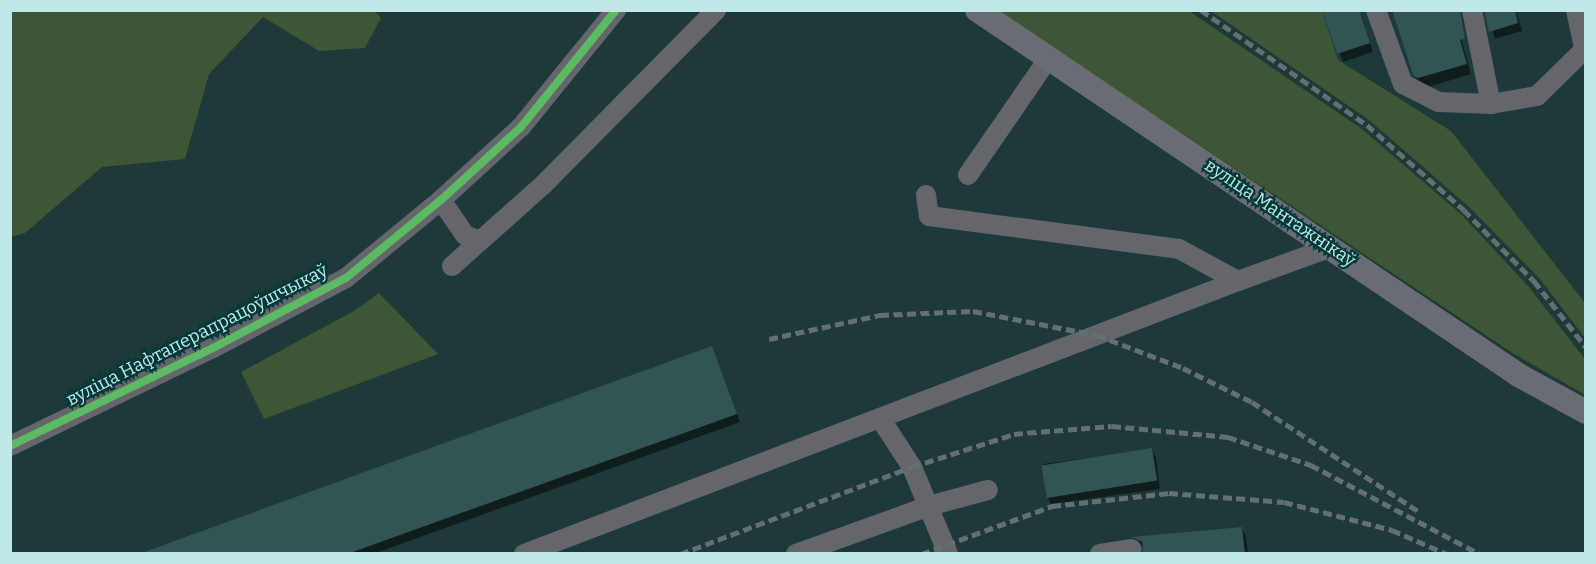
<!DOCTYPE html>
<html>
<head>
<meta charset="utf-8">
<style>
  body { margin:0 }
  #map { position:relative; width:1596px; height:564px; overflow:hidden; background:#1d3938; font-family:Bitter,serif }
  div>[style] { position:absolute }
  .green>* { inset:0; background:#3d5635 }
  .shadow>* { inset:0; background:#0007 }
  .building>* { inset:0; background:#325453; transform-origin:0 0 }
  .minor>* { height:20px; margin:-10px; padding:0 10px; transform-origin:10px; border-radius:10px; background:#65656c }
  .major>* { height:24px; margin:-12px; padding:0 12px; transform-origin:12px; border-radius:12px; background:#6a6c74 }
  .rail>* { height:4.5px; margin-top:-2.25px; transform-origin:0; background:repeating-linear-gradient(90deg,#636f71 0 9px,transparent 0 13.5px) }
  .cycleway>* { height:8px; margin:-4px; padding:0 4px; transform-origin:4px; border-radius:4px; background:#5cba63 }
  span { translate:-50% -50%; white-space:nowrap; text-align:center; line-height:1.15; -webkit-text-stroke:4.5px #033939; paint-order:stroke }
  .street-label { font-size:18px; color:#bfe8e7 }
  .frame { position:absolute; inset:0; border:12px solid #bfe8e7; pointer-events:none }
</style>
</head>
<body>
<div id="map">
  <div class="green">
    <i style="clip-path:polygon(374px 11px,381px 18px,365px 48px,319px 51px,263px 17px,209px 74px,185px 159px,102px 167px,25px 233px,11px 237px,11px 11px)"></i>
    <i style="clip-path:polygon(998px 11px,1189px 11px,1362px 129px,1461px 214px,1529px 287px,1585px 359px,1585px 395px,1511px 352px)"></i>
    <i style="clip-path:polygon(1211px 11px,1322px 11px,1338px 60px,1451px 131px,1585px 303px,1585px 338px,1539px 278px,1468px 206px,1369px 120px)"></i>
    <i style="clip-path:polygon(379px 293px,438px 354px,264px 419px,241px 372px,354px 311px)"></i>
  </div>
  <div class="shadow">
    <i style="clip-path:polygon(1324px 10px,1359px 10px,1373px 52px,1343px 62px)"></i>
    <i style="clip-path:polygon(1453px 10px,1471px 74px,1425px 88px,1414px 75px)"></i>
    <i style="clip-path:polygon(1486px 10px,1516px 10px,1522px 31px,1495px 39px)"></i>
    <i style="clip-path:polygon(712px 348px,740px 422px,373px 554px,137px 554px)"></i>
    <i style="clip-path:polygon(1152px 450px,1156px 458px,1160px 489px,1051px 504px,1047px 496px,1043px 464px)"></i>
    <i style="clip-path:polygon(1241px 528px,1246px 536px,1248px 554px,1144px 554px,1145px 548px,1137px 545px,1133px 538px)"></i>
  </div>
  <div class="building">
    <i style="clip-path:polygon(1322px 10px,1359px 10px,1370px 43px,1337px 54px)"></i>
    <i style="clip-path:polygon(1392px 10px,1460px 10px,1465px 38px,1460px 40px,1467px 64px,1418px 78px,1413px 75px)"></i>
    <i style="clip-path:polygon(1484px 10px,1515px 10px,1518px 23px,1489px 32px)"></i>
    <i style="clip-path:polygon(712px 346px,737px 414px,347px 554px,138px 554px)"></i>
    <i style="left:1152px;top:448px;width:33px;height:112px;rotate:81deg"></i>
    <i style="clip-path:polygon(1242px 527px,1245px 554px,1143px 554px,1142px 542px,1131px 537px)"></i>
  </div>
  <div class="minor">
    <i style="left:1376px;top:10px;width:79px;rotate:70deg"></i>
    <i style="left:1403px;top:84px;width:39px;rotate:27deg"></i>
    <i style="left:1438px;top:102px;width:53px;rotate:2.2deg"></i>
    <i style="left:1491px;top:104px;width:47px;rotate:-9.9deg"></i>
    <i style="left:1537px;top:96px;width:69px;rotate:-44.4deg"></i>
    <i style="left:1472px;top:10px;width:96px;rotate:78.6deg"></i>
    <i style="left:1576px;top:10px;width:40px;rotate:78deg"></i>
    <i style="left:968px;top:175px;width:141px;rotate:-55.4deg"></i>
    <i style="left:926px;top:195px;width:21px;rotate:82deg"></i>
    <i style="left:929px;top:216px;width:252px;rotate:7.5deg"></i>
    <i style="left:1179px;top:249px;width:67px;rotate:28.5deg"></i>
    <i style="left:441px;top:200px;width:42px;rotate:55.6deg"></i>
    <i style="left:465px;top:235px;width:16px;rotate:22deg"></i>
    <i style="left:452px;top:266px;width:122px;rotate:-41.7deg"></i>
    <i style="left:543px;top:185px;width:246px;rotate:-45.3deg"></i>
    <i style="left:880px;top:418px;width:59px;rotate:56.9deg"></i>
    <i style="left:912px;top:467px;width:94px;rotate:67.5deg"></i>
    <i style="left:10px;top:446px;width:225px;rotate:-25.8deg"></i>
    <i style="left:213px;top:348px;width:150px;rotate:-27.8deg"></i>
    <i style="left:346px;top:278px;width:123px;rotate:-39.4deg"></i>
    <i style="left:441px;top:200px;width:108px;rotate:-42.4deg"></i>
    <i style="left:521px;top:127px;width:151px;rotate:-50.9deg"></i>
    <i style="left:524px;top:554px;width:764px;rotate:-20.92deg"></i>
    <i style="left:1238px;top:281px;width:100px;rotate:-19.9deg"></i>
    <i style="left:796px;top:554px;width:141px;rotate:-19.8deg"></i>
    <i style="left:929px;top:506px;width:61px;rotate:-15.2deg"></i>
    <i style="left:1100px;top:554px;width:32px;rotate:-9deg"></i>
  </div>
  <div class="major">
    <i style="left:977px;top:10px;width:655px;rotate:33.98deg"></i>
    <i style="left:1520px;top:376px;width:75px;rotate:28.6deg"></i>
  </div>
  <div class="rail">
    <i style="left:1201px;top:10px;width:202px;rotate:34.7deg"></i>
    <i style="left:1367px;top:125px;width:129px;rotate:41.2deg"></i>
    <i style="left:1464px;top:210px;width:100px;rotate:45.4deg"></i>
    <i style="left:1534px;top:281px;width:84px;rotate:51.8deg"></i>
    <i style="left:769px;top:339px;width:114px;rotate:-12.2deg"></i>
    <i style="left:880px;top:315px;width:93px;rotate:-2.5deg"></i>
    <i style="left:973px;top:311px;width:126px;rotate:11deg"></i>
    <i style="left:1097px;top:335px;width:92px;rotate:21deg"></i>
    <i style="left:1183px;top:368px;width:77px;rotate:26.2deg"></i>
    <i style="left:1252px;top:402px;width:199px;rotate:33.3deg"></i>
    <i style="left:680px;top:554px;width:248px;rotate:-20.6deg"></i>
    <i style="left:912px;top:467px;width:107px;rotate:-17.9deg"></i>
    <i style="left:1014px;top:434px;width:98px;rotate:-4.7deg"></i>
    <i style="left:1112px;top:426px;width:117px;rotate:5.4deg"></i>
    <i style="left:1228px;top:437px;width:88px;rotate:18.6deg"></i>
    <i style="left:1311px;top:465px;width:191px;rotate:27.8deg"></i>
    <i style="left:921px;top:554px;width:140px;rotate:-20.1deg"></i>
    <i style="left:1052px;top:506px;width:118px;rotate:-6.3deg"></i>
    <i style="left:1169px;top:493px;width:115px;rotate:4.5deg"></i>
    <i style="left:1284px;top:502px;width:112px;rotate:14.5deg"></i>
    <i style="left:1392px;top:530px;width:60px;rotate:23.6deg"></i>
  </div>
  <div class="cycleway">
    <i style="left:10px;top:446px;width:225px;rotate:-25.8deg"></i>
    <i style="left:213px;top:348px;width:150px;rotate:-27.8deg"></i>
    <i style="left:346px;top:278px;width:123px;rotate:-39.4deg"></i>
    <i style="left:441px;top:200px;width:108px;rotate:-42.4deg"></i>
    <i style="left:521px;top:127px;width:151px;rotate:-50.9deg"></i>
  </div>
  <div class="street-label">
    <span style="left:1280px;top:213px;rotate:34deg">вуліца Мантажнікаў</span>
    <span style="left:197px;top:335px;rotate:-27deg">вуліца Нафтаперапрацоўшчыкаў</span>
  </div>
  <div class="frame"></div>
</div>
</body>
</html>
